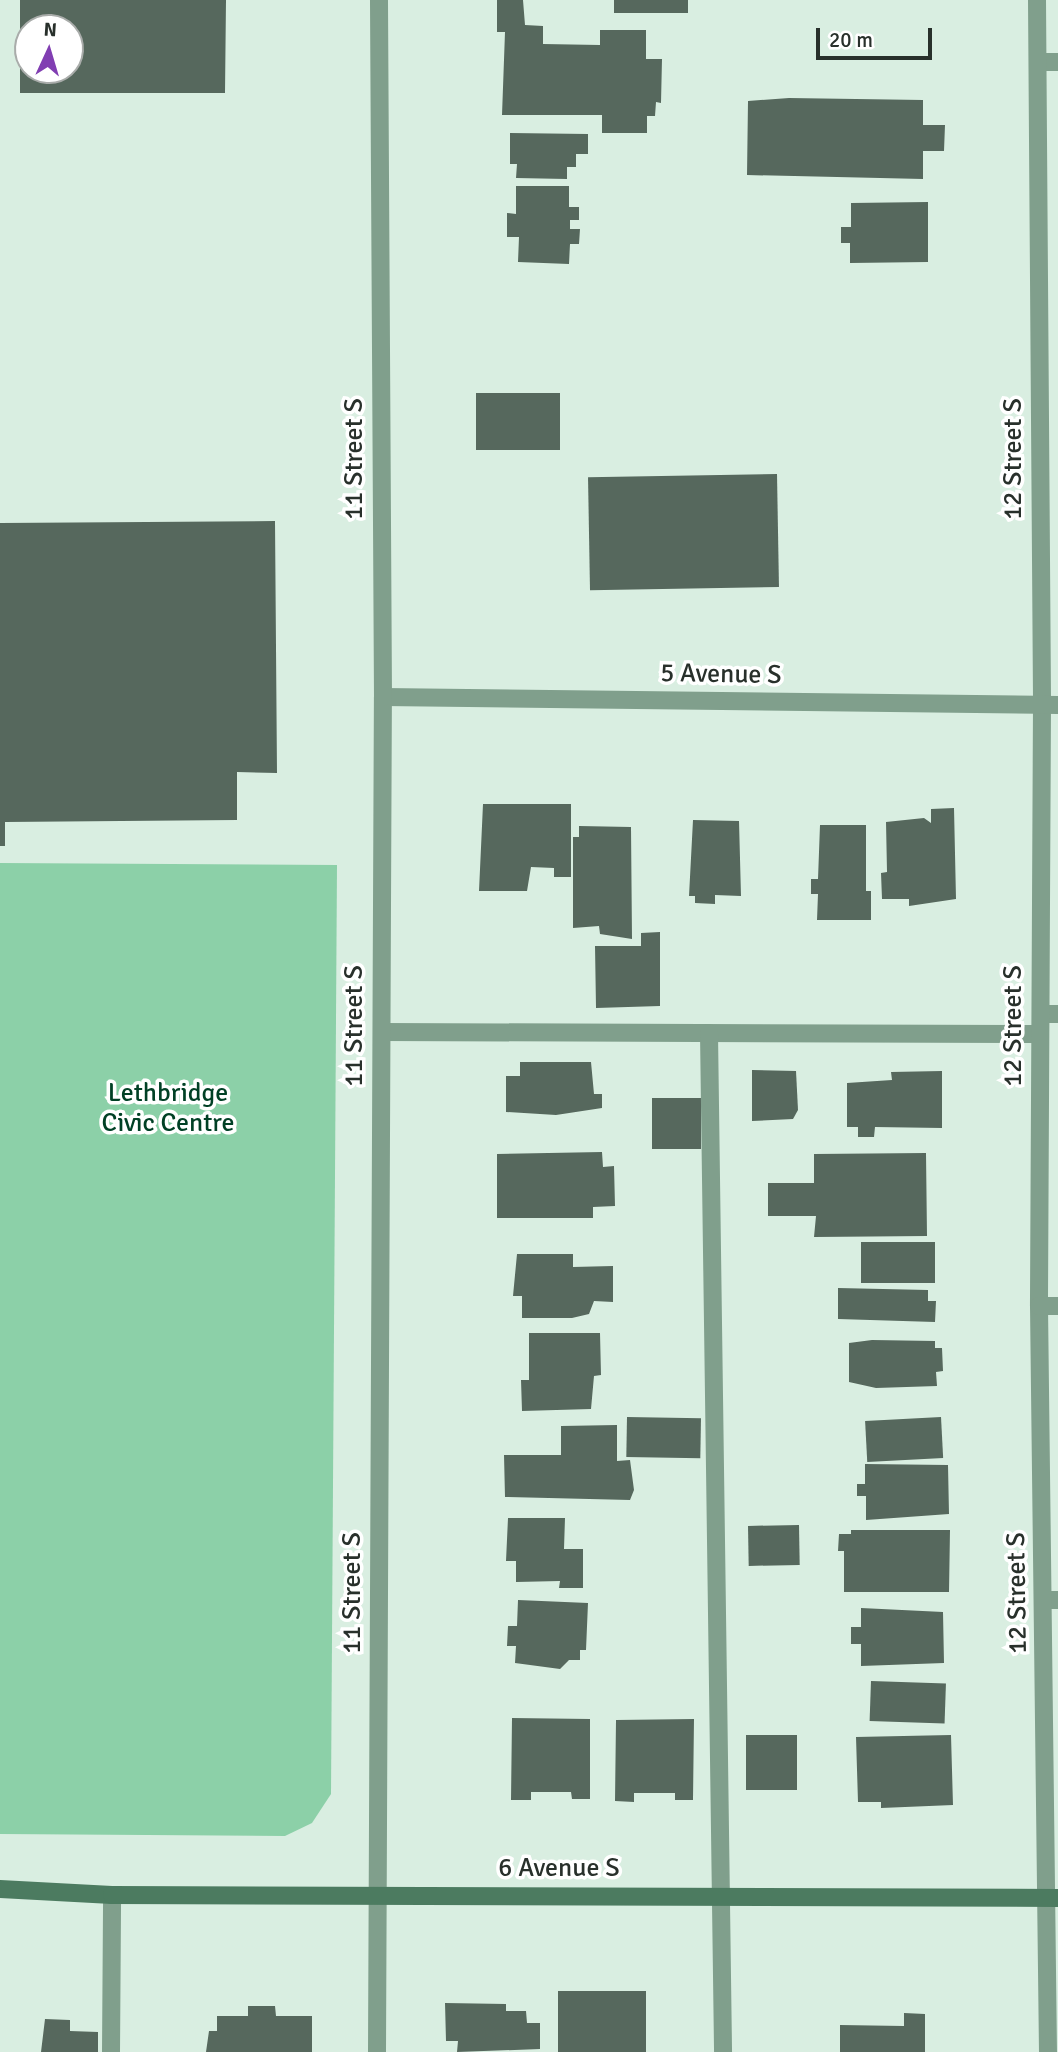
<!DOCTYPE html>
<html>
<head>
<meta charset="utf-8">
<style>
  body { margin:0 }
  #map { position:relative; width:1058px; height:2052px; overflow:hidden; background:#d9eee1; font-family:Signika,sans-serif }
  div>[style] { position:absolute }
  .green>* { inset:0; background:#8cd0a8 }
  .building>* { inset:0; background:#56685d; transform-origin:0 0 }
  .lane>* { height:18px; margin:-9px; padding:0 9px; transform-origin:9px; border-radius:9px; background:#809f8c }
  .street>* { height:18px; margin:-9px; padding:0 9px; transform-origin:9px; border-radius:9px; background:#809f8c }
  .secondary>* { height:18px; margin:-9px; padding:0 9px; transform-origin:9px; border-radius:9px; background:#4c7b60 }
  span { translate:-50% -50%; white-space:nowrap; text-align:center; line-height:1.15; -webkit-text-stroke:7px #fff; paint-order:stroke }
  .street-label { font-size:26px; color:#28302b }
  .park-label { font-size:26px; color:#004025 }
  .north { position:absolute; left:14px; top:14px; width:70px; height:70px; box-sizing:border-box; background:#fff; border:2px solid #a9acaa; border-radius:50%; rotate:4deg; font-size:19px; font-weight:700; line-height:28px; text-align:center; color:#28302b }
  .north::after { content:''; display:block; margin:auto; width:24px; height:32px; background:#813eb2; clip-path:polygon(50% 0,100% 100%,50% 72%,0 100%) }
  .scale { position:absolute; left:816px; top:28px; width:116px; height:32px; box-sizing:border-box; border:4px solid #28302b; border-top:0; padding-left:9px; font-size:21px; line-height:24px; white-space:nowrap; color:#28302b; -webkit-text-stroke:5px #fff; paint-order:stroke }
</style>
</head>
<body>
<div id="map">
  <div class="green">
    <i style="clip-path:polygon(0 863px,337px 865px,331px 1794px,312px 1823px,285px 1836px,0 1834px)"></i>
  </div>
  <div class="building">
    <i style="clip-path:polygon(evenodd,20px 0,226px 0,225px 93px,20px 93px,20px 0,28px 28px,70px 28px,70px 70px,28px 70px,28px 28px)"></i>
    <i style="clip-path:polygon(497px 0,523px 0,525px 25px,543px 26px,543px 44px,600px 45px,600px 30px,646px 30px,646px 59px,662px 59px,661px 103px,656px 102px,655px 116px,647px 116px,647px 133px,602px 133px,602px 115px,502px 115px,505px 32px,497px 32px)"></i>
    <i style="left:614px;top:0;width:74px;height:13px"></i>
    <i style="clip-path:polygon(789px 98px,923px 100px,923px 125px,945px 125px,944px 151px,923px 151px,923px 179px,747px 175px,748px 101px)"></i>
    <i style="clip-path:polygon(510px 133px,588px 134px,588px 154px,576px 154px,576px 167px,567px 167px,567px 179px,516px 178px,517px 164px,510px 164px)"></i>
    <i style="clip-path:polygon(516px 186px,569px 186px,569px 207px,579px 207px,579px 220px,570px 220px,570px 229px,580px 229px,579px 244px,570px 244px,569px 264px,518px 262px,519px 237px,507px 237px,507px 213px,516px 214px)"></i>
    <i style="clip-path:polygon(928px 202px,928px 262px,850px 263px,850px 243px,841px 243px,841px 227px,851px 227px,851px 203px)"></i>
    <i style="left:560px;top:393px;width:57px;height:84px;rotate:90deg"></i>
    <i style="left:777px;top:474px;width:113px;height:189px;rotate:89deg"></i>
    <i style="clip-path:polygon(275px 521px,277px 773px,237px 772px,237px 820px,5px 822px,5px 846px,0 846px,0 523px)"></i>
    <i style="clip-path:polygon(483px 804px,571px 804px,571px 877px,554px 877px,554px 868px,531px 867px,527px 891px,479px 891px)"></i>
    <i style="clip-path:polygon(954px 808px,956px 899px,909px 906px,909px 899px,882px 899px,881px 873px,887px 872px,886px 822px,924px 818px,931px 823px,931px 809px)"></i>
    <i style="clip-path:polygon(693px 820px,739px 821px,741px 896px,715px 895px,715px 904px,695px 903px,695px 896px,689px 896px)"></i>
    <i style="clip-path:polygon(820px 825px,866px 825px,866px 891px,871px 891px,871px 920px,817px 920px,818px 894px,811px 894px,811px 879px,818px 879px)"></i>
    <i style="clip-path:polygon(579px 826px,631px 827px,632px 939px,600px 934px,599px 926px,573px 928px,573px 837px,579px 837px)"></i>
    <i style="clip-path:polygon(660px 932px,660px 1006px,596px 1008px,595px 946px,641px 946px,641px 933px)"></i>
    <i style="clip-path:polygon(520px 1062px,591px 1062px,594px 1094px,602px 1094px,602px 1108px,556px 1115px,506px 1112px,506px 1076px,520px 1076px)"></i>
    <i style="clip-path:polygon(752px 1070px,796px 1071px,798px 1110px,793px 1119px,752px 1121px)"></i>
    <i style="clip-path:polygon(942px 1071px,942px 1128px,875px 1127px,874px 1137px,858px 1137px,858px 1127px,847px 1127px,847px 1083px,892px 1080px,891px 1072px)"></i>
    <i style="left:652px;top:1098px;width:49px;height:51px"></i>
    <i style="clip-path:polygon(602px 1152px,603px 1167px,614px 1166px,615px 1206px,593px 1207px,593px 1218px,497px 1218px,497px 1154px)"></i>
    <i style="clip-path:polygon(926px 1153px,927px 1236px,814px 1237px,816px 1216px,768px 1216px,768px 1183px,814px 1183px,814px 1154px)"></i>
    <i style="left:861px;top:1242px;width:74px;height:41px"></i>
    <i style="clip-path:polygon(517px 1254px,573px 1254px,573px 1267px,613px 1266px,613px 1302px,594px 1301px,589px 1314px,572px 1318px,522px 1318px,522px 1296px,513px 1296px)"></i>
    <i style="clip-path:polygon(838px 1288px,928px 1290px,928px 1301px,936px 1301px,935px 1322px,838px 1319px)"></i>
    <i style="clip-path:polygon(529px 1333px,600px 1333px,601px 1375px,594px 1376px,591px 1409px,522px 1411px,521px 1380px,529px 1380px)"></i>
    <i style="clip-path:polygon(872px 1340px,935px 1341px,935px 1348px,942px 1348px,943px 1371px,936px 1372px,937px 1386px,876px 1388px,849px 1382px,849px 1343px)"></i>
    <i style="left:627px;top:1417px;width:74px;height:40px;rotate:1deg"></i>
    <i style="left:941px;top:1417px;width:41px;height:76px;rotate:87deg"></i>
    <i style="clip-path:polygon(617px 1425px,617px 1461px,630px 1460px,634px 1490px,630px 1500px,505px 1497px,504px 1455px,561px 1455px,561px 1426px)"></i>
    <i style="clip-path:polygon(865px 1464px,948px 1465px,949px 1514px,866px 1520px,866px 1496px,857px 1496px,857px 1484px,865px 1484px)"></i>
    <i style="clip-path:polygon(508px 1518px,565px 1518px,564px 1549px,583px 1549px,583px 1588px,559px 1588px,560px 1581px,516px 1582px,516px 1561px,506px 1561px)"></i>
    <i style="left:799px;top:1525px;width:40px;height:51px;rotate:89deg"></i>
    <i style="clip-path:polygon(851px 1530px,950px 1530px,949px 1592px,844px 1592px,844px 1551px,838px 1551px,839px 1534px,851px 1534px)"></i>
    <i style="clip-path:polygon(518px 1600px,588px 1603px,586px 1650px,580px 1650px,580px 1660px,569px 1660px,560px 1669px,515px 1663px,516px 1646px,507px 1646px,508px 1626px,517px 1626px)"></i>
    <i style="clip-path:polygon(861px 1608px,943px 1612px,944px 1663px,861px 1666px,861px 1644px,851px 1644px,851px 1627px,861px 1627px)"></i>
    <i style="left:871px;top:1681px;width:75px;height:40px;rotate:2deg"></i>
    <i style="clip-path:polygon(512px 1718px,590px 1719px,590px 1799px,572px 1799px,571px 1792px,531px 1792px,531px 1800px,511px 1800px)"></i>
    <i style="clip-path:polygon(694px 1719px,693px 1800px,675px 1800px,675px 1793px,634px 1793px,634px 1802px,615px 1801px,616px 1720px)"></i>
    <i style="left:746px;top:1735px;width:51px;height:55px"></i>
    <i style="clip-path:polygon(951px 1735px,953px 1805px,881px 1808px,881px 1802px,858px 1802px,856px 1737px)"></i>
    <i style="left:558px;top:1991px;width:88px;height:61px"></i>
    <i style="clip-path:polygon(445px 2003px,506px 2004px,506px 2011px,526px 2011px,527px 2023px,540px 2023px,540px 2049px,457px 2052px,458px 2041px,446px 2041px)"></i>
    <i style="clip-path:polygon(248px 2006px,275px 2006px,276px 2016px,312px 2016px,312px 2052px,206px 2052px,209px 2031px,217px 2031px,217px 2016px,248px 2016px)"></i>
    <i style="clip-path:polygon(904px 2013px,925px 2014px,925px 2052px,840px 2052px,840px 2025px,904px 2026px)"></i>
    <i style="clip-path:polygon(45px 2019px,70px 2020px,70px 2031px,98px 2032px,98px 2052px,41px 2052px)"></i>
  </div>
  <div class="lane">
    <i style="left:1038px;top:62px;width:20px"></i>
    <i style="left:1041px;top:1014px;width:17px"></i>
    <i style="left:382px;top:1032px;width:658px;rotate:0.17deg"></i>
    <i style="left:709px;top:1033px;width:1019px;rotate:89.21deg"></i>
    <i style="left:1045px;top:1600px;width:13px"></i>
    <i style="left:111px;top:2052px;width:157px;rotate:-89.6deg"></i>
  </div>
  <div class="street">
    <i style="left:1037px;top:0;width:705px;rotate:89.59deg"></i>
    <i style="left:1042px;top:705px;width:601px;rotate:90.29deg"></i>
    <i style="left:1039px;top:1306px;width:746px;rotate:89.31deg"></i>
    <i style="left:383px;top:697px;width:675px;rotate:0.68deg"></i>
    <i style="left:1039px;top:1306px;width:19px"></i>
    <i style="left:377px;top:2052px;width:1355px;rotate:-89.75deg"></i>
    <i style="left:383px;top:697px;width:697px;rotate:-90.33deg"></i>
  </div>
  <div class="secondary">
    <i style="left:0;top:1889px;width:112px;rotate:3.1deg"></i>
    <i style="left:112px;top:1895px;width:946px;rotate:0.18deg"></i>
  </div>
  <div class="street-label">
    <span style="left:355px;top:459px;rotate:-90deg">11 Street S</span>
    <span style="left:1014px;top:459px;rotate:-90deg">12 Street S</span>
    <span style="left:721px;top:675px;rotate:1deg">5 Avenue S</span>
    <span style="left:355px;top:1026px;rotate:-90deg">11 Street S</span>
    <span style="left:1014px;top:1026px;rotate:-90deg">12 Street S</span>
    <span style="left:353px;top:1593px;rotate:-90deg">11 Street S</span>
    <span style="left:1018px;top:1593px;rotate:-91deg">12 Street S</span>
    <span style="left:559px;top:1869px">6 Avenue S</span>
  </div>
  <div class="park-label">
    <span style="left:168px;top:1109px">Lethbridge<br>Civic Centre</span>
  </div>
  <div class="north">N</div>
  <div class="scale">20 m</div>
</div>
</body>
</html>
